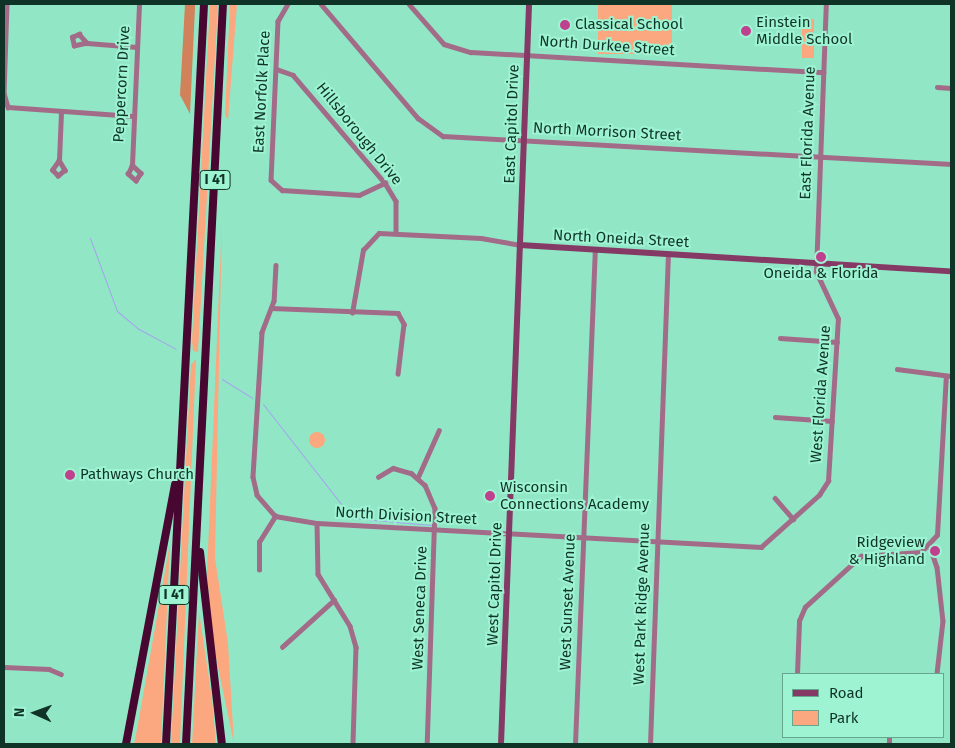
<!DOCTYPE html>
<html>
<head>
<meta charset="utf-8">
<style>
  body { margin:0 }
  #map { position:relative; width:955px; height:748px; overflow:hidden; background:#91e7c5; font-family:"Fira Sans",sans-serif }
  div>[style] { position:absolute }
  .green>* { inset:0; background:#fba880; transform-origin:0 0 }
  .round { border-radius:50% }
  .forest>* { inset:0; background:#d2825a }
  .stream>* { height:1px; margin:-0.5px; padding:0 0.5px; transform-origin:0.5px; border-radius:0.5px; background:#a7a1f0 }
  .street>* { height:4.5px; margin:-2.25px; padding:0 2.25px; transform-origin:2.25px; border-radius:2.25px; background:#a26c88 }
  .secondary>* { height:6px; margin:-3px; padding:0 3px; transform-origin:3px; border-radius:3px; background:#853965 }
  .highway>* { height:8px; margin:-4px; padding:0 4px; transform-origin:4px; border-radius:4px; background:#480731 }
  .dots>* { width:14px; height:14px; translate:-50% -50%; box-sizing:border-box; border:2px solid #9ef4d2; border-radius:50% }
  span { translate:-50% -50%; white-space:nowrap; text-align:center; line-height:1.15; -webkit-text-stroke:4px #9ef4d2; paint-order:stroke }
  .shield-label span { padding:1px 4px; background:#9ef4d2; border:1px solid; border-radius:4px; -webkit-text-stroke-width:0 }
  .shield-label { font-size:14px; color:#0f3427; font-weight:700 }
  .poi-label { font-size:15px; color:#0f3427 }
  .left { translate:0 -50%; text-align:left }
  .right { translate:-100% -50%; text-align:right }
  .street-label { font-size:15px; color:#0f3427 }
  .frame { position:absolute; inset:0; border:5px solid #0f3427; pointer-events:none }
  .legend { position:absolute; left:782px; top:673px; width:162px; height:65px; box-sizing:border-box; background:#9ef4d2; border:1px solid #65a78e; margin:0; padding:6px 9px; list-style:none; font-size:15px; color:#0f3427 }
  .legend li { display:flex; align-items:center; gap:10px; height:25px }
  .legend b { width:25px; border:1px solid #65a78e }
  .north { position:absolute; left:10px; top:688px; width:50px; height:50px; -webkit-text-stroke:4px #9ef4d2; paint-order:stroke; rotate:272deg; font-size:14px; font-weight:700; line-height:20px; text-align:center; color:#0f3427 }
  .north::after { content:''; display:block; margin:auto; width:18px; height:22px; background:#0f3427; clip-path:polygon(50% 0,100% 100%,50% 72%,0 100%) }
</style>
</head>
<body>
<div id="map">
  <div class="green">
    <i style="clip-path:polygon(210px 4px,218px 4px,198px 352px,193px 351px,192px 341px)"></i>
    <i style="clip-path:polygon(230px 4px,237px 4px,228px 120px,225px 115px)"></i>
    <i style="left:598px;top:4px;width:74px;height:50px"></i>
    <i style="left:802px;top:19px;width:12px;height:39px"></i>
    <i style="clip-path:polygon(222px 220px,215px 558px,228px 643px,234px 744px,213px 643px,207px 574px)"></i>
    <i style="clip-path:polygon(196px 359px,180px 744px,171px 744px,191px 365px)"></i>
    <i class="round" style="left:309px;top:432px;width:16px;height:16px"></i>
    <i style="clip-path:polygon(170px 543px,161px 744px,134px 744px,138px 724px)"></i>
    <i style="clip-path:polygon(199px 612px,212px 699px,216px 744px,192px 744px)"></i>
  </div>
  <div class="forest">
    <i style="clip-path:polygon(185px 4px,195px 4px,195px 8px,190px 114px,180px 95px)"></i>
  </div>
  <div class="stream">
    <i style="left:90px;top:238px;width:78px;rotate:69.7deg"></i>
    <i style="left:117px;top:311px;width:26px;rotate:40deg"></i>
    <i style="left:137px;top:328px;width:44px;rotate:28.3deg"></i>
    <i style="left:222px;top:379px;width:36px;rotate:32deg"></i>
    <i style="left:263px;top:404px;width:145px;rotate:52deg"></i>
    <i style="left:352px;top:518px;width:79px;rotate:5.1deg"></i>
  </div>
  <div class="street">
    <i style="left:7px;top:4px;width:89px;rotate:91.9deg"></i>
    <i style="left:4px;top:93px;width:15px;rotate:74deg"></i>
    <i style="left:8px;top:107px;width:125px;rotate:4.1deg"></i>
    <i style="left:288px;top:4px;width:20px;rotate:120deg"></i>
    <i style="left:278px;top:21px;width:159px;rotate:92.5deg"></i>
    <i style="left:271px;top:180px;width:15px;rotate:42deg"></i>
    <i style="left:282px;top:190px;width:77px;rotate:3.7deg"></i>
    <i style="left:359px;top:195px;width:29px;rotate:-25deg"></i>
    <i style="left:321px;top:4px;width:150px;rotate:49.6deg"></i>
    <i style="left:418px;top:118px;width:31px;rotate:36deg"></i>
    <i style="left:443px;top:136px;width:509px;rotate:3.15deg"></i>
    <i style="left:409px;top:4px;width:53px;rotate:48.8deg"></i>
    <i style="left:444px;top:44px;width:28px;rotate:17deg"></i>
    <i style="left:471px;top:52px;width:353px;rotate:3.3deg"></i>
    <i style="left:87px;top:43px;width:13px;rotate:167deg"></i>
    <i style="left:74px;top:46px;width:9px;rotate:-103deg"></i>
    <i style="left:72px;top:37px;width:8px;rotate:-23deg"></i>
    <i style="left:79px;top:34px;width:12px;rotate:48deg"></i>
    <i style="left:87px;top:43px;width:50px;rotate:4.6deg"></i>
    <i style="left:276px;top:69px;width:18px;rotate:19deg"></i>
    <i style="left:293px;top:75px;width:142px;rotate:49.6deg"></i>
    <i style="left:385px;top:183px;width:21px;rotate:59deg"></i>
    <i style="left:396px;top:201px;width:31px;rotate:90deg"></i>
    <i style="left:937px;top:87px;width:14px;rotate:4deg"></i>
    <i style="left:59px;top:160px;width:12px;rotate:59deg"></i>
    <i style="left:65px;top:170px;width:9px;rotate:139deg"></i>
    <i style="left:58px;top:176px;width:8px;rotate:-135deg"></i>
    <i style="left:52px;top:170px;width:12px;rotate:-55deg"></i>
    <i style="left:59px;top:160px;width:48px;rotate:-87.6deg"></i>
    <i style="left:132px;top:165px;width:12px;rotate:42deg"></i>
    <i style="left:141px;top:173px;width:9px;rotate:122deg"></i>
    <i style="left:136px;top:181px;width:11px;rotate:-139deg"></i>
    <i style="left:128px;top:174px;width:10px;rotate:-66deg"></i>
    <i style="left:132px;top:165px;width:161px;rotate:-87.5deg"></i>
    <i style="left:276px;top:265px;width:36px;rotate:93deg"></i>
    <i style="left:274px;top:301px;width:34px;rotate:111deg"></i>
    <i style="left:262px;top:333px;width:144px;rotate:93.6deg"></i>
    <i style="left:253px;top:477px;width:18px;rotate:77deg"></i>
    <i style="left:257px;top:495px;width:28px;rotate:49deg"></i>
    <i style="left:275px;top:516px;width:43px;rotate:9.5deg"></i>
    <i style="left:317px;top:523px;width:445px;rotate:3.1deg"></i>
    <i style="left:761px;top:547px;width:78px;rotate:-41.9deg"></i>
    <i style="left:819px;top:495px;width:17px;rotate:-57deg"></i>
    <i style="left:828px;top:481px;width:162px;rotate:-86.5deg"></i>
    <i style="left:838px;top:319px;width:52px;rotate:-115.1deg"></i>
    <i style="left:816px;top:272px;width:268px;rotate:-87.9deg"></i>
    <i style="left:271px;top:308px;width:127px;rotate:2.3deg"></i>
    <i style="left:398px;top:313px;width:13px;rotate:61deg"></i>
    <i style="left:404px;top:324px;width:50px;rotate:96.8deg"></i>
    <i style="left:352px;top:313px;width:64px;rotate:-80.1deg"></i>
    <i style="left:363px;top:250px;width:23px;rotate:-47deg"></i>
    <i style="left:379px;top:233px;width:102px;rotate:2.8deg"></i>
    <i style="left:481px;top:238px;width:40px;rotate:10deg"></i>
    <i style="left:780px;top:338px;width:57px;rotate:4deg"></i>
    <i style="left:897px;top:369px;width:54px;rotate:7.4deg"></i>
    <i style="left:775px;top:417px;width:57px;rotate:4deg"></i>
    <i style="left:378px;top:477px;width:17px;rotate:-31deg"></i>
    <i style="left:393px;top:468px;width:19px;rotate:16deg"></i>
    <i style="left:411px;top:473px;width:18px;rotate:41deg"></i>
    <i style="left:425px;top:485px;width:25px;rotate:67deg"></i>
    <i style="left:435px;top:508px;width:236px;rotate:91.9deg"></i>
    <i style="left:418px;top:477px;width:51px;rotate:-65.9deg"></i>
    <i style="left:775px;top:498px;width:28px;rotate:49deg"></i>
    <i style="left:317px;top:523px;width:51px;rotate:88.9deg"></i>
    <i style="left:318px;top:574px;width:61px;rotate:58.4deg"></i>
    <i style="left:350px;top:626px;width:22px;rotate:74deg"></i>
    <i style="left:356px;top:647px;width:97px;rotate:91.8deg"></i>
    <i style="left:930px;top:547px;width:21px;rotate:71deg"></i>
    <i style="left:937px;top:567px;width:54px;rotate:83.7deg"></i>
    <i style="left:943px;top:621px;width:53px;rotate:96.5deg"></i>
    <i style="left:259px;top:570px;width:28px;rotate:-90deg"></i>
    <i style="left:259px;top:542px;width:31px;rotate:-58deg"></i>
    <i style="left:282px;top:647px;width:70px;rotate:-42.1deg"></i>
    <i style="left:4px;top:667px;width:45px;rotate:2.5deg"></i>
    <i style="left:49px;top:669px;width:13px;rotate:23deg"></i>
    <i style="left:797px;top:674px;width:53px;rotate:-87.8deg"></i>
    <i style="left:799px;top:621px;width:15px;rotate:-67deg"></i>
    <i style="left:805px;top:607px;width:76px;rotate:-42.3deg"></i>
    <i style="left:861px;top:556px;width:60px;rotate:-3.8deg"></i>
    <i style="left:921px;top:552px;width:23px;rotate:-47deg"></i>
    <i style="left:937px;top:535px;width:159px;rotate:-86.8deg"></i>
    <i style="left:575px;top:744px;width:494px;rotate:-87.7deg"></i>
    <i style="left:650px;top:744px;width:490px;rotate:-87.9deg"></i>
    <i style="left:889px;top:744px;width:7px;rotate:-90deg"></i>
  </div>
  <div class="secondary">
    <i style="left:520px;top:245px;width:432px;rotate:3.5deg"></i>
    <i style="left:501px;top:744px;width:741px;rotate:-87.83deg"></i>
  </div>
  <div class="highway">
    <i style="left:200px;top:552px;width:193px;rotate:83.5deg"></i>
    <i style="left:126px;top:744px;width:264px;rotate:-79.3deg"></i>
    <i style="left:166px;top:744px;width:741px;rotate:-87.06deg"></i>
    <i style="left:186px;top:744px;width:741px;rotate:-87.14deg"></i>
  </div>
  <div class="dots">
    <i style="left:565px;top:25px;background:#bf408d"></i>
    <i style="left:746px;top:31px;background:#bf408d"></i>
    <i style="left:821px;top:257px;background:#bf408d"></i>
    <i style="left:70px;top:475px;background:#bf408d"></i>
    <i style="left:490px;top:496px;background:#bf408d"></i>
    <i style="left:935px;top:551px;background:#bf408d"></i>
  </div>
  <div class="shield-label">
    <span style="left:215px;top:180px">I 41</span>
    <span style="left:174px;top:595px">I 41</span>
  </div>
  <div class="poi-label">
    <span class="left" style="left:756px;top:31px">Einstein<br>Middle School</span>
    <span class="left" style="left:575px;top:25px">Classical School</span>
    <span style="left:821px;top:274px">Oneida &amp; Florida</span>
    <span class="left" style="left:80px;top:475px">Pathways Church</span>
    <span class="left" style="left:500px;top:496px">Wisconsin<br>Connections Academy</span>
    <span class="right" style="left:925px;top:551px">Ridgeview<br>&amp; Highland</span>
  </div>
  <div class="street-label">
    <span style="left:607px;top:46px;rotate:4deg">North Durkee Street</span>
    <span style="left:122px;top:84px;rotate:-87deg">Peppercorn Drive</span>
    <span style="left:262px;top:92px;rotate:-87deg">East Norfolk Place</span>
    <span style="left:512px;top:124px;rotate:-88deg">East Capitol Drive</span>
    <span style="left:607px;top:132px;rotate:3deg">North Morrison Street</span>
    <span style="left:808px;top:133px;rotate:-88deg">East Florida Avenue</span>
    <span style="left:359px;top:134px;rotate:51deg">Hillsborough Drive</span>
    <span style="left:621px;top:239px;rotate:3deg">North Oneida Street</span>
    <span style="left:821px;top:394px;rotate:-86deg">West Florida Avenue</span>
    <span style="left:406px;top:516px;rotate:3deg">North Division Street</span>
    <span style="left:495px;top:584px;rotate:-88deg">West Capitol Drive</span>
    <span style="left:568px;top:602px;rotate:-88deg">West Sunset Avenue</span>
    <span style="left:642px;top:604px;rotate:-88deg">West Park Ridge Avenue</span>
    <span style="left:420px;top:608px;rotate:-88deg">West Seneca Drive</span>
  </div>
  <div class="frame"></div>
  <ul class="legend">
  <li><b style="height:6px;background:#853965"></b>Road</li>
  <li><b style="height:14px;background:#fba880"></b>Park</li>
  </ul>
  <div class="north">N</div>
</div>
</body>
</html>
